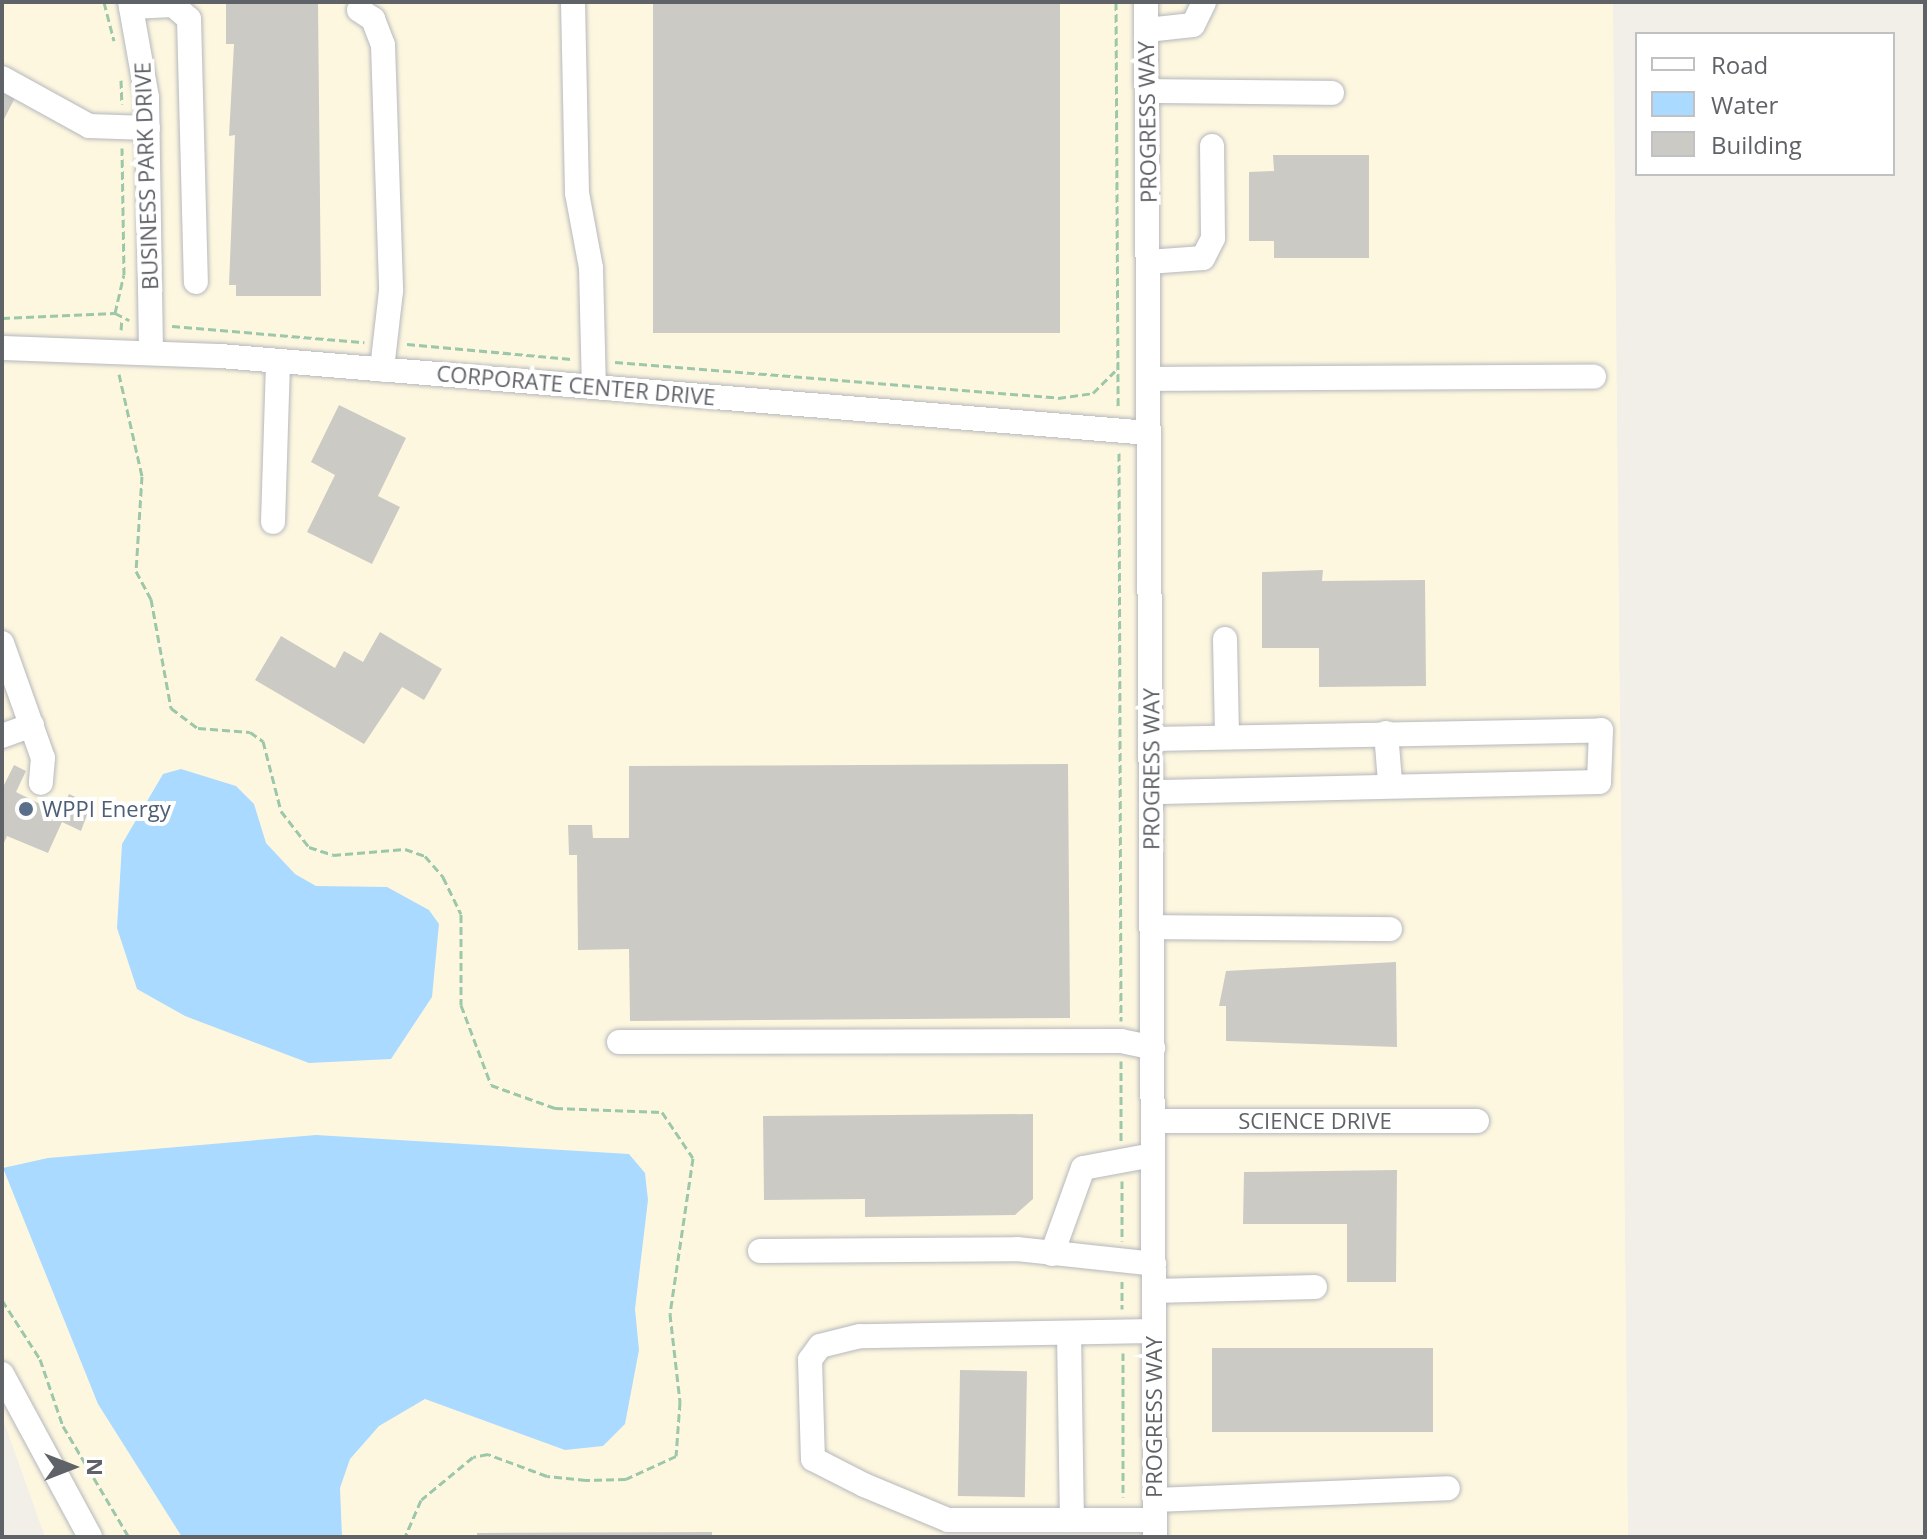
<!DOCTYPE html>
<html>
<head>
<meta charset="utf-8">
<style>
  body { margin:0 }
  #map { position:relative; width:1927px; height:1539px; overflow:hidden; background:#f1efe8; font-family:"Open Sans",sans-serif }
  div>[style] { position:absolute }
  .commercial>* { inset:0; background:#fef7e0 }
  .water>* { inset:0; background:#aadaff }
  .building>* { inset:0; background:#cccac5; transform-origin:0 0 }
  .path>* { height:3px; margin-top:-1.5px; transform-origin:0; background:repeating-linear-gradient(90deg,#9cc7a9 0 8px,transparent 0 12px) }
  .roads { filter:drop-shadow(0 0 2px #b5b8bc) drop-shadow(0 0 2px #b5b8bc) }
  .minor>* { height:24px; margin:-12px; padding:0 12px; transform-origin:12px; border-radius:12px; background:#fff }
  .dots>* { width:22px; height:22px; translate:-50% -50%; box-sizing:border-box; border:4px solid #fff; border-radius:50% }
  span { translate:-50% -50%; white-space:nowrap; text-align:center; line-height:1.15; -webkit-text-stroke:8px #fff; paint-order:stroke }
  .street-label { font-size:22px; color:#5f6368 }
  .service-label { font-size:22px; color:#4e5e75 }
  .left { translate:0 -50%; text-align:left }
  .frame { position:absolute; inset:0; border:4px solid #5f6368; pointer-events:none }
  .legend { position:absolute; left:1635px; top:32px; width:260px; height:144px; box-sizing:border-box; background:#fff; border:2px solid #bfc1c3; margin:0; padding:10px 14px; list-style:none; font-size:24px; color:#5f6368 }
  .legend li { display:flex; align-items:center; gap:16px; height:40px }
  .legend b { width:40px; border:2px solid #bfc1c3 }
  .north { position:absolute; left:32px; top:1427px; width:80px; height:80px; -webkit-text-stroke:6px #fff; paint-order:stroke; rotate:90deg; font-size:22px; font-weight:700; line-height:32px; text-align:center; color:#5f6368 }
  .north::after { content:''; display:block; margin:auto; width:28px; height:36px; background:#5f6368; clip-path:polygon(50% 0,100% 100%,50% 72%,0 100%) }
</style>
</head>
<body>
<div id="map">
  <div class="commercial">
    <i style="clip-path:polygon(2px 2px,1613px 2px,1628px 1537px,45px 1537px,2px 1416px)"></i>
  </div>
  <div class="water">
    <i style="clip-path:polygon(181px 769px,236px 786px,254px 804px,266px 843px,295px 874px,316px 886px,387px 887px,429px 910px,439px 924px,432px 997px,391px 1059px,309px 1063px,185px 1016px,137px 989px,117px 928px,122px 844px,163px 774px)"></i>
    <i style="clip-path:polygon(316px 1135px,629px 1154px,645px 1173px,648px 1200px,635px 1309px,639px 1350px,625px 1424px,603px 1446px,565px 1450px,425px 1399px,379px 1426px,350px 1459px,340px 1488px,342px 1537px,182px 1537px,98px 1404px,3px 1168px,48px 1158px)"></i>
  </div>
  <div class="building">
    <i style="left:653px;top:2px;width:407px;height:331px"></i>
    <i style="clip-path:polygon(318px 3px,321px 296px,236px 296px,236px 285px,229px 285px,235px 135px,229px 136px,234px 44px,226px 44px,226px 4px)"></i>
    <i style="clip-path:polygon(2px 86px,17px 94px,2px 123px)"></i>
    <i style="clip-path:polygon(1273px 155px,1369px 155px,1369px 258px,1274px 258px,1274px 241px,1249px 241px,1249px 172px,1274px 171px)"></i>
    <i style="clip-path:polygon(339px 405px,406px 438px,378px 496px,400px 507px,372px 564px,307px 532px,335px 475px,311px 462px)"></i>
    <i style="clip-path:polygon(1323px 570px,1322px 581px,1425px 580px,1426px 686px,1319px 687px,1319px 648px,1262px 648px,1262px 572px)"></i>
    <i style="clip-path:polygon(380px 632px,442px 669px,424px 700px,402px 687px,364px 744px,255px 680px,281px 636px,335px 668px,344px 651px,363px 662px)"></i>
    <i style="clip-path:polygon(1068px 764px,1070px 1018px,630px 1021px,629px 949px,578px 950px,577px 855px,569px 855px,568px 825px,592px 825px,593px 838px,629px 838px,629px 766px)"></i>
    <i style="clip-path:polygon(14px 765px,26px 771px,16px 792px,60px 814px,69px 794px,91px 804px,81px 831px,62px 822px,48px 853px,7px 836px,2px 847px,2px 789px)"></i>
    <i style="clip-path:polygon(1396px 962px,1397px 1047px,1226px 1041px,1226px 1006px,1219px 1006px,1226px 971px)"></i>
    <i style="clip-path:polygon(1033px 1114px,1033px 1199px,1015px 1215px,865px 1217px,865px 1199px,764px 1200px,763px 1116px)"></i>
    <i style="clip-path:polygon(1397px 1170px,1396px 1282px,1347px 1282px,1347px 1224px,1243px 1224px,1244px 1172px)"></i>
    <i style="left:1212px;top:1348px;width:221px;height:84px"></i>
    <i style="left:960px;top:1370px;width:67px;height:126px;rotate:1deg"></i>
    <i style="clip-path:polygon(712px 1532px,712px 1537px,477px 1537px,477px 1533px)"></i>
  </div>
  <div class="path">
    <i style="left:104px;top:2px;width:40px;rotate:75.6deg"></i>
    <i style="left:1116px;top:2px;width:407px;rotate:89.7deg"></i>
    <i style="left:121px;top:80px;width:24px;rotate:88deg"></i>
    <i style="left:115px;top:313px;width:39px;rotate:-77deg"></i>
    <i style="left:124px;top:275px;width:127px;rotate:-90.9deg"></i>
    <i style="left:2px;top:318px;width:113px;rotate:-2.5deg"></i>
    <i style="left:115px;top:313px;width:16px;rotate:27deg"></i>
    <i style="left:172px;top:326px;width:193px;rotate:4.8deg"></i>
    <i style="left:121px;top:330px;width:11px;rotate:-85deg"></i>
    <i style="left:407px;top:344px;width:165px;rotate:5.2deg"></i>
    <i style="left:615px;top:362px;width:444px;rotate:4.6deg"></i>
    <i style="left:1058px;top:398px;width:35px;rotate:-8deg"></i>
    <i style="left:1093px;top:393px;width:31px;rotate:-45deg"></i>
    <i style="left:119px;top:374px;width:105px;rotate:77.3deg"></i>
    <i style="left:142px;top:476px;width:95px;rotate:93.6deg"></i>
    <i style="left:136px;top:571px;width:32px;rotate:62deg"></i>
    <i style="left:151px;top:599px;width:111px;rotate:79.6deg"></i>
    <i style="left:171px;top:708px;width:34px;rotate:37deg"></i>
    <i style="left:198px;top:728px;width:52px;rotate:4.4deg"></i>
    <i style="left:250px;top:732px;width:16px;rotate:35deg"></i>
    <i style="left:263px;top:741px;width:72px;rotate:75.6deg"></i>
    <i style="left:281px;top:811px;width:46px;rotate:52.1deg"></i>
    <i style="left:309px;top:847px;width:25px;rotate:18deg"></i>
    <i style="left:333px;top:855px;width:72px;rotate:-4.8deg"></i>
    <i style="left:405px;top:849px;width:21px;rotate:19deg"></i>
    <i style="left:425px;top:856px;width:28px;rotate:49deg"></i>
    <i style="left:443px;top:877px;width:41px;rotate:64.1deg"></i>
    <i style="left:461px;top:914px;width:91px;rotate:90deg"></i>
    <i style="left:461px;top:1005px;width:85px;rotate:69.4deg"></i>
    <i style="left:491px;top:1085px;width:68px;rotate:19.8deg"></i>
    <i style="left:555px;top:1108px;width:107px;rotate:2.1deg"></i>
    <i style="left:662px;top:1112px;width:55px;rotate:56deg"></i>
    <i style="left:693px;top:1158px;width:158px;rotate:98.4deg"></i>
    <i style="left:670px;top:1314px;width:89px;rotate:83.5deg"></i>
    <i style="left:680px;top:1402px;width:54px;rotate:94.2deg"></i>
    <i style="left:676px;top:1456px;width:55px;rotate:155.3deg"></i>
    <i style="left:626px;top:1479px;width:40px;rotate:178.6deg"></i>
    <i style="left:586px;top:1480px;width:39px;rotate:-174deg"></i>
    <i style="left:547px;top:1476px;width:63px;rotate:-159.6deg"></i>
    <i style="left:488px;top:1454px;width:15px;rotate:169deg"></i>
    <i style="left:473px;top:1457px;width:67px;rotate:140.4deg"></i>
    <i style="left:421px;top:1500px;width:40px;rotate:113.4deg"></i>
    <i style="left:1119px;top:453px;width:568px;rotate:89.8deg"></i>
    <i style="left:1121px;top:1061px;width:80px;rotate:90deg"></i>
    <i style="left:1122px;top:1181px;width:60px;rotate:90deg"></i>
    <i style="left:1122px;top:1281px;width:28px;rotate:90deg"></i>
    <i style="left:2px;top:1300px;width:70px;rotate:57.2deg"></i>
    <i style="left:40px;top:1359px;width:71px;rotate:71.1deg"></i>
    <i style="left:63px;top:1426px;width:129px;rotate:59.3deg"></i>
    <i style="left:1123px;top:1353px;width:144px;rotate:90deg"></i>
  </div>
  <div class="roads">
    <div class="minor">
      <i style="left:130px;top:2px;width:97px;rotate:79.9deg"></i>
      <i style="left:147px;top:97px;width:255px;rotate:89.1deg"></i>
      <i style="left:573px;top:2px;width:191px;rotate:88.8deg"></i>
      <i style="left:577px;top:193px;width:76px;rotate:79.4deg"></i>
      <i style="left:591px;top:268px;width:119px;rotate:88.6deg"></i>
      <i style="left:1146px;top:2px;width:1535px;rotate:89.66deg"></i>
      <i style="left:131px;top:7px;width:42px;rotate:-2.7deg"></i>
      <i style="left:173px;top:5px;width:21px;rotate:41deg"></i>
      <i style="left:189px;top:19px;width:263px;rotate:88.5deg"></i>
      <i style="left:359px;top:10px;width:17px;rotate:33deg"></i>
      <i style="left:373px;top:19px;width:28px;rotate:69deg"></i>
      <i style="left:383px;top:45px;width:246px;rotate:88.1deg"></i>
      <i style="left:391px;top:291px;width:79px;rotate:96.6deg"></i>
      <i style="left:1147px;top:30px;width:46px;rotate:-6.2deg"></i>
      <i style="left:1193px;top:25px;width:25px;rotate:-64deg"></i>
      <i style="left:2px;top:78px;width:99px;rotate:28.9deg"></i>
      <i style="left:89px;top:126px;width:59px;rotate:1.9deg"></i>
      <i style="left:1148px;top:91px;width:184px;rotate:0.6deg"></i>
      <i style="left:1148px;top:262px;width:55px;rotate:-4.2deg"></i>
      <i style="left:1203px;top:258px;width:22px;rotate:-63deg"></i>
      <i style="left:1213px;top:238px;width:92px;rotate:-90.6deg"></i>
      <i style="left:2px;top:348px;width:218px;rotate:2.1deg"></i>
      <i style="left:220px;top:356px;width:932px;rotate:4.74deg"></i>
      <i style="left:1149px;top:379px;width:445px;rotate:-0.3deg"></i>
      <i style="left:273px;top:522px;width:161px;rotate:-88.2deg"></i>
      <i style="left:1225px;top:639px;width:98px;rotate:88.8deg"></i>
      <i style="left:2px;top:643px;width:122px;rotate:70.4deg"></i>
      <i style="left:43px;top:758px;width:25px;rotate:95deg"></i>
      <i style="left:1386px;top:733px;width:49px;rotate:85.3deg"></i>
      <i style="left:2px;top:736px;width:32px;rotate:-20deg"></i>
      <i style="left:1151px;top:739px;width:450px;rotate:-1.1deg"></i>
      <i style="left:1601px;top:730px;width:52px;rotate:92.2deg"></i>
      <i style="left:1599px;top:782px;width:448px;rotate:178.7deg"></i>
      <i style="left:1152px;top:927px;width:238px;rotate:0.5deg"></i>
      <i style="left:619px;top:1042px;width:502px;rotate:-0.11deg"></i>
      <i style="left:1121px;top:1041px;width:33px;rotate:12deg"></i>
      <i style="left:1153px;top:1121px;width:324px"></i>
      <i style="left:760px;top:1251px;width:257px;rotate:-0.4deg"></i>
      <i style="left:1017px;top:1249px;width:138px;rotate:6.2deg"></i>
      <i style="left:1052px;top:1254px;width:91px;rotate:-70.2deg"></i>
      <i style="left:1083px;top:1168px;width:71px;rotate:-10.5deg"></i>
      <i style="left:1154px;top:1291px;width:161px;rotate:-1.4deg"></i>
      <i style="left:1154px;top:1331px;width:294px;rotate:179deg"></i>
      <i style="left:860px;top:1336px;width:41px;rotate:166deg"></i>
      <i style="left:820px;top:1346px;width:17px;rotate:126deg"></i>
      <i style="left:810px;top:1360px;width:99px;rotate:88.3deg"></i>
      <i style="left:813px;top:1459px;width:57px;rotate:27deg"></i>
      <i style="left:864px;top:1485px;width:91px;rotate:22.6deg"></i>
      <i style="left:948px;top:1520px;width:207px"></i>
      <i style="left:1069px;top:1333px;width:187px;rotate:89.1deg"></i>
      <i style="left:2px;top:1374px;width:185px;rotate:61.6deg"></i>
      <i style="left:1155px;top:1500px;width:293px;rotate:-2.3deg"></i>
    </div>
  </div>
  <div class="dots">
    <i style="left:26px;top:809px;background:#5c6f8a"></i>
  </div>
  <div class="street-label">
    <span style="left:1147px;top:122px;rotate:-91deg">PROGRESS WAY</span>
    <span style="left:146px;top:176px;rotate:-92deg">BUSINESS PARK DRIVE</span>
    <span style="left:576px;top:385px;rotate:5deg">CORPORATE CENTER DRIVE</span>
    <span style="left:1151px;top:769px;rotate:-90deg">PROGRESS WAY</span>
    <span style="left:1315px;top:1121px">SCIENCE DRIVE</span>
    <span style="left:1154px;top:1417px;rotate:-90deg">PROGRESS WAY</span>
  </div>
  <div class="service-label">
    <span class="left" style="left:42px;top:809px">WPPI Energy</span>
  </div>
  <div class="frame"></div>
  <ul class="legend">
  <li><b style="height:10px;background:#fff"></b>Road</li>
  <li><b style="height:22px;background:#aadaff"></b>Water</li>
  <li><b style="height:22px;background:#cccac5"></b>Building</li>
  </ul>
  <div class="north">N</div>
</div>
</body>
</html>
